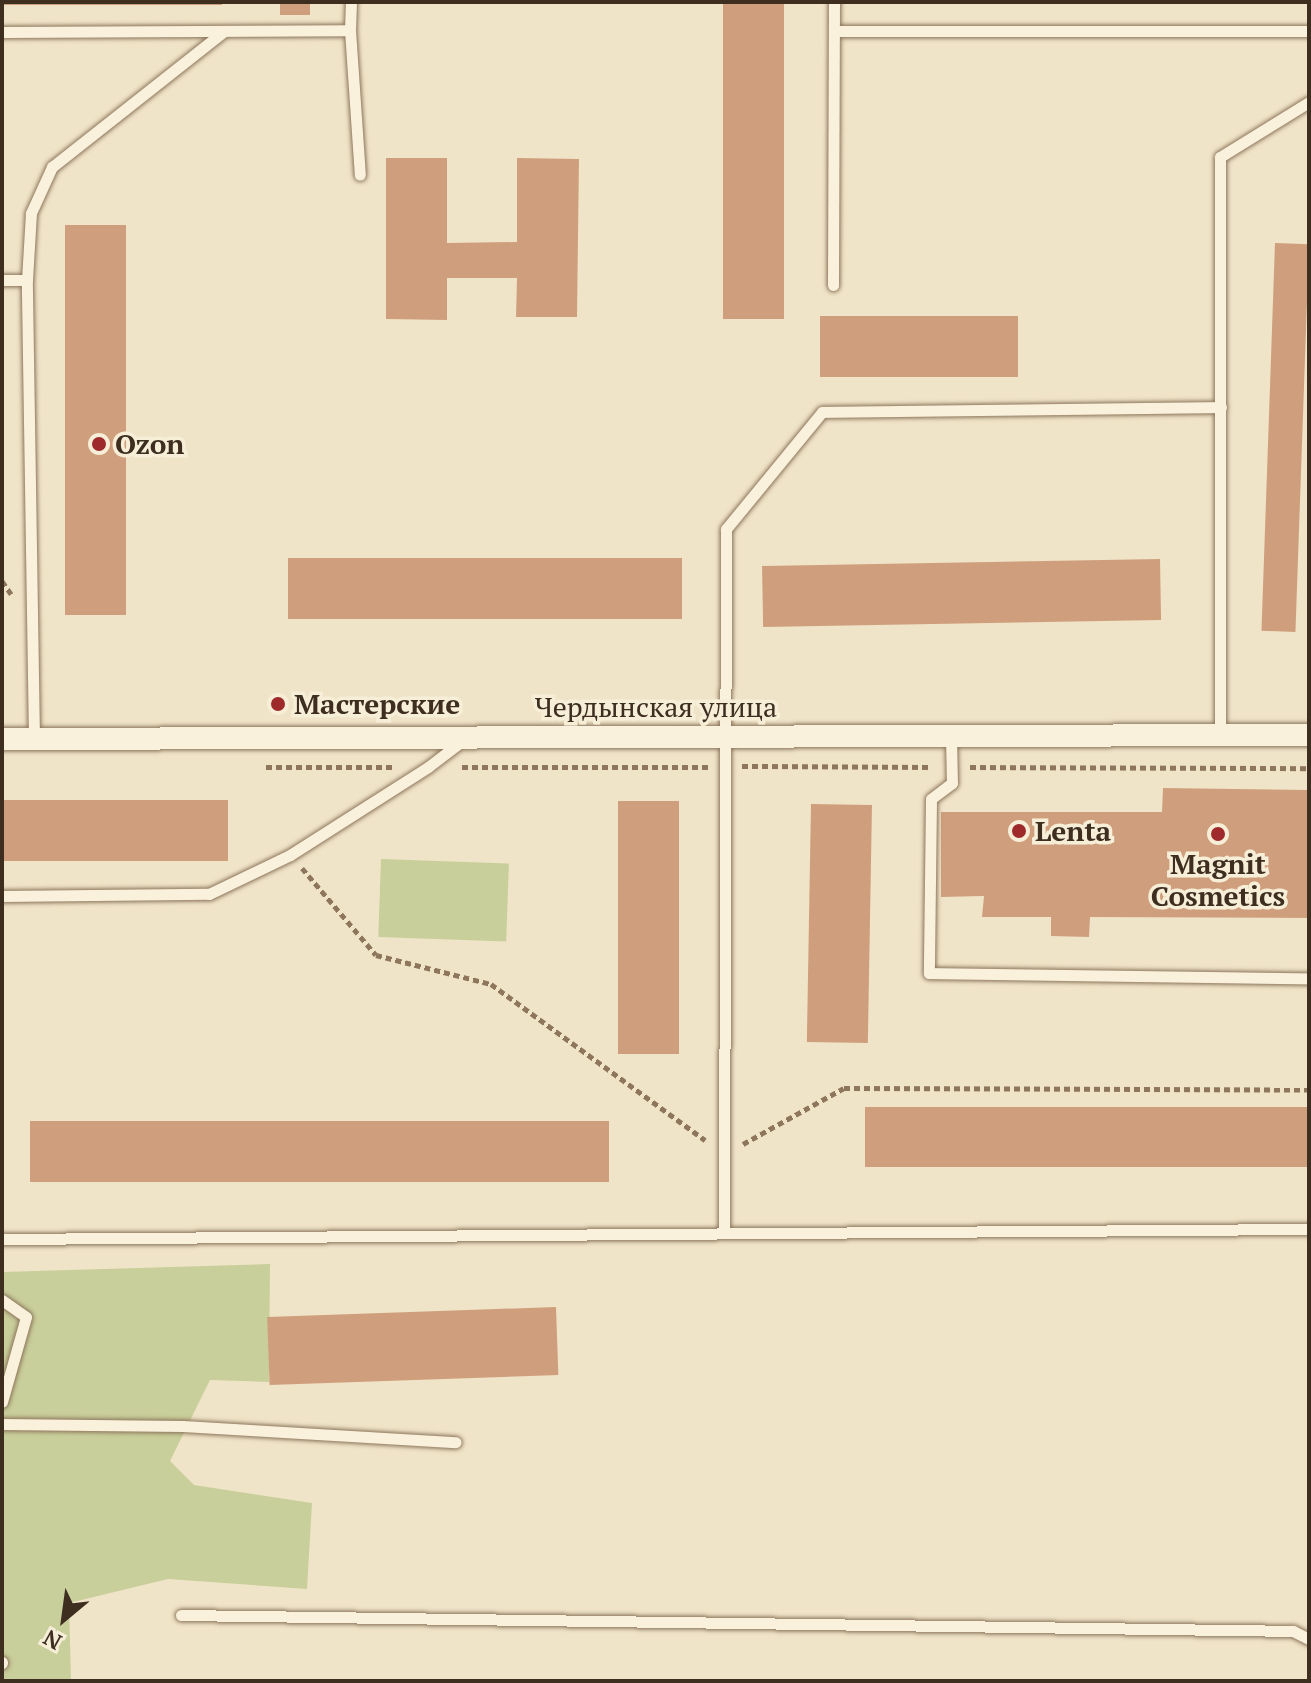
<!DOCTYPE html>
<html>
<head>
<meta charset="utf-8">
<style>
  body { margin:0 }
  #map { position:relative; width:1311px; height:1683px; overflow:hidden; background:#f0e4c8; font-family:"PT Serif",serif }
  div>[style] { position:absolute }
  .green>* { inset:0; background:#c9cf9b; transform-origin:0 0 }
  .building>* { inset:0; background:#cf9f7d; transform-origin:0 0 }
  .path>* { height:5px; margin-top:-2.5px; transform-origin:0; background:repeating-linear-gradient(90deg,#8d765c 0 6px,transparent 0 10px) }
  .roads { filter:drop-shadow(0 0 2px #8d765c) drop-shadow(0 0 2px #8d765c) }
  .lane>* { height:11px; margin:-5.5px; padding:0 5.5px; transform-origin:5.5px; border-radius:5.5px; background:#faf1dc }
  .street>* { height:22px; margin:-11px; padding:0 11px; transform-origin:11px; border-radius:11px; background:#faf1dc }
  .dots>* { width:22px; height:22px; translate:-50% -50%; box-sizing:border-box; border:4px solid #f7eed8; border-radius:50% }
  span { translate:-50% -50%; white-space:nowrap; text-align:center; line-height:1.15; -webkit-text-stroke:7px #f7eed8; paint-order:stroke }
  .poi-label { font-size:28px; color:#3d2e20; font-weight:700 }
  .left { translate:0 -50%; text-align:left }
  .street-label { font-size:28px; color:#3d2e20 }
  .frame { position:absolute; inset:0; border:4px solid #3d2e20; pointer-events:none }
  .north { position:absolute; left:24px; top:1579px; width:80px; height:80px; -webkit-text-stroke:6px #f7eed8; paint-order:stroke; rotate:209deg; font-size:22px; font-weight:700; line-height:32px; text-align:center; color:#3d2e20 }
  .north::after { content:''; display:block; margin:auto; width:28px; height:36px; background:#3d2e20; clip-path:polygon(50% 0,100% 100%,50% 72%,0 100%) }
</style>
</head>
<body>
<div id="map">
  <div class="green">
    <i style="left:381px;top:859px;width:128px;height:78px;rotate:2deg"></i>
    <i style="clip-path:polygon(270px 1264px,269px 1382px,210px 1380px,170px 1461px,194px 1485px,312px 1503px,307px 1589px,168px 1579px,69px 1603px,71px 1681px,2px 1681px,2px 1272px)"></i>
  </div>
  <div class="building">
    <i style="left:2px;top:2px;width:220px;height:3px"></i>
    <i style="left:280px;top:2px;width:30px;height:13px"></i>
    <i style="left:723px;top:2px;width:61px;height:317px"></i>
    <i style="clip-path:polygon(386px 158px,447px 158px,447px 243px,517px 242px,517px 158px,579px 159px,577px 317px,516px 317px,517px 278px,447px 278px,447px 320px,386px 319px)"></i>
    <i style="left:126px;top:225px;width:390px;height:61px;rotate:90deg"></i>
    <i style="left:1275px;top:243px;width:34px;height:388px;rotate:2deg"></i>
    <i style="left:1018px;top:316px;width:61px;height:198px;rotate:90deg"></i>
    <i style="left:288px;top:558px;width:394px;height:61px"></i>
    <i style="left:1160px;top:559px;width:61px;height:398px;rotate:89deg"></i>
    <i style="clip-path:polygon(1163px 788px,1309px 790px,1309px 918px,1090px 917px,1089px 937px,1051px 936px,1051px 917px,982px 917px,984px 896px,941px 897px,941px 812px,1162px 812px)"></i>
    <i style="left:2px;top:800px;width:226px;height:61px"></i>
    <i style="left:618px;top:801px;width:61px;height:253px"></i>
    <i style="left:811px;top:804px;width:61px;height:238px;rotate:1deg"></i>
    <i style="left:1309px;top:1107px;width:60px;height:444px;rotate:90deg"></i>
    <i style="left:30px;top:1121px;width:579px;height:61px"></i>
    <i style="left:556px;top:1307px;width:68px;height:289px;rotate:88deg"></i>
  </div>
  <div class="path">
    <i style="left:2px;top:581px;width:16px;rotate:55deg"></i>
    <i style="left:742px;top:766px;width:190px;rotate:0.3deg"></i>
    <i style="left:266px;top:767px;width:126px"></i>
    <i style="left:462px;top:767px;width:246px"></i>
    <i style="left:970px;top:767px;width:339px;rotate:0.2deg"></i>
    <i style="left:302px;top:868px;width:114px;rotate:49.6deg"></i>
    <i style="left:376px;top:955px;width:119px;rotate:14.2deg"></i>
    <i style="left:491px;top:984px;width:265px;rotate:36.1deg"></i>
    <i style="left:743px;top:1144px;width:115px;rotate:-29deg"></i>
    <i style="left:844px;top:1088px;width:465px;rotate:0.2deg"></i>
  </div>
  <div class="roads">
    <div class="lane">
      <i style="left:350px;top:30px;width:145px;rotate:86.1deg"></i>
      <i style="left:835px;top:31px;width:474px"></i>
      <i style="left:2px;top:32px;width:348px;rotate:-0.3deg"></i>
      <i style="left:350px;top:30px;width:28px;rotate:-88deg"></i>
      <i style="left:2px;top:280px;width:25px"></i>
      <i style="left:833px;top:285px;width:283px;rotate:-89.8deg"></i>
      <i style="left:1220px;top:735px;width:578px;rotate:-90deg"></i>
      <i style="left:1220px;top:157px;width:105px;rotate:-31.7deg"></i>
      <i style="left:951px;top:737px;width:46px;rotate:88.8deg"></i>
      <i style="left:952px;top:783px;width:26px;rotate:143deg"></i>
      <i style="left:931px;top:799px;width:174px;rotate:90.7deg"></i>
      <i style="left:929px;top:973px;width:380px;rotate:0.8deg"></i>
      <i style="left:34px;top:739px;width:459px;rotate:-90.9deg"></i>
      <i style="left:27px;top:280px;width:67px;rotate:-86.6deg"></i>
      <i style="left:31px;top:213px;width:51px;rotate:-65.5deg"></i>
      <i style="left:52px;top:167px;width:219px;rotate:-38.3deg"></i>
      <i style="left:2px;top:896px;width:207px;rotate:-0.6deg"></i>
      <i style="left:209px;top:894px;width:90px;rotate:-25.7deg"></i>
      <i style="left:290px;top:855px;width:164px;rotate:-32.5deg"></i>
      <i style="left:428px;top:767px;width:43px;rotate:-37.4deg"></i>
      <i style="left:724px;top:1233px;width:704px;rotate:-89.84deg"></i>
      <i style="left:726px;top:529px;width:151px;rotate:-50.6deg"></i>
      <i style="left:822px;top:412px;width:399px;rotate:-0.7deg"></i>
      <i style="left:2px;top:1239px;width:1307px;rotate:-0.44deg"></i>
      <i style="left:2px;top:1300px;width:29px;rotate:35deg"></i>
      <i style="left:26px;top:1317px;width:88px;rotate:105.8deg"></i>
      <i style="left:2px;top:1424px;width:181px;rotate:0.6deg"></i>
      <i style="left:183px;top:1426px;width:273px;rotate:3.4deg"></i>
      <i style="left:181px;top:1615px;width:1112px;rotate:0.82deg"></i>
      <i style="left:1293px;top:1631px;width:18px;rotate:27deg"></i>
      <i style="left:2px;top:1662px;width:1px;rotate:90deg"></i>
    </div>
    <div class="street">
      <i style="left:2px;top:739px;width:1307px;rotate:-0.18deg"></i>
    </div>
  </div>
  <div class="dots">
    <i style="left:99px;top:444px;background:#9e2a2b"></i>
    <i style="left:278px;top:704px;background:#9e2a2b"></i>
    <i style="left:1019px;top:831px;background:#9e2a2b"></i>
    <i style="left:1218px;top:834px;background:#9e2a2b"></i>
  </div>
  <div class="poi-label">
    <span class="left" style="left:115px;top:444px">Ozon</span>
    <span class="left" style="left:294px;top:704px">Мастерские</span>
    <span class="left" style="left:1035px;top:831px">Lenta</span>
    <span style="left:1218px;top:880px">Magnit<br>Cosmetics</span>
  </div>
  <div class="street-label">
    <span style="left:656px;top:707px">Чердынская улица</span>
  </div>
  <div class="frame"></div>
  <div class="north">N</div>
</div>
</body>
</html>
